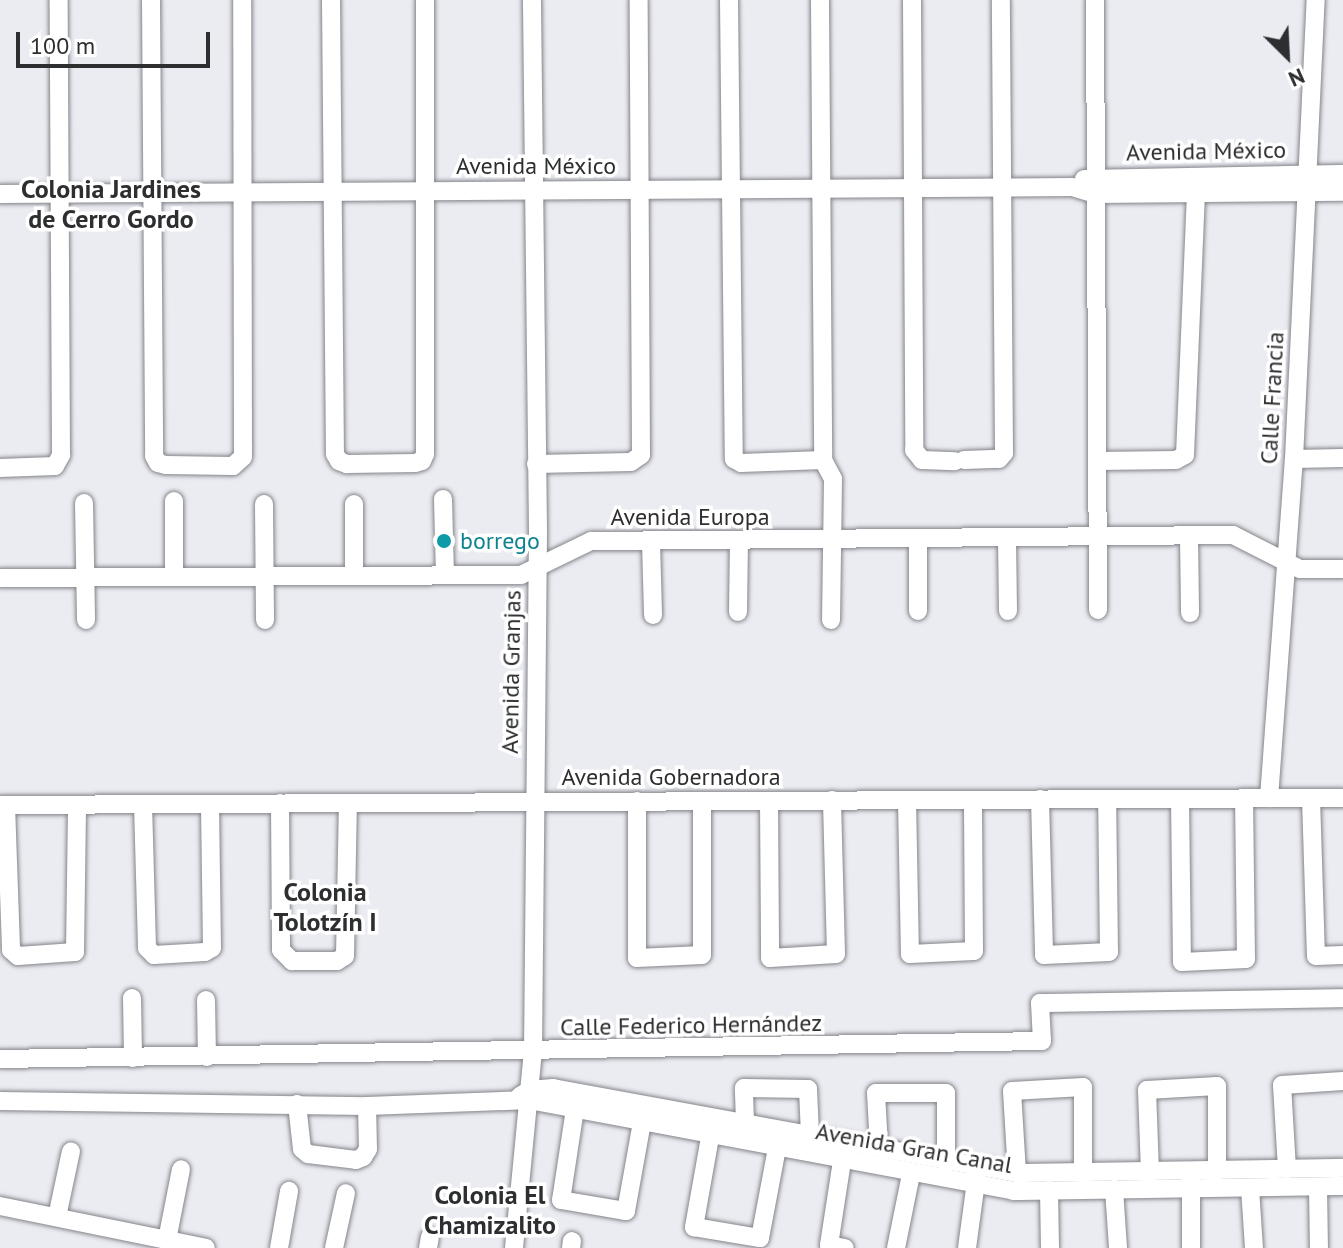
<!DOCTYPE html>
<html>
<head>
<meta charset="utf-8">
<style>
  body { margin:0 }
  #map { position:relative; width:1343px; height:1248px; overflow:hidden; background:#ebecf2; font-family:"PT Sans",sans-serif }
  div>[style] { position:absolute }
  .roads { filter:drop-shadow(0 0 2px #83858a) drop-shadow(0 0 2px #83858a) }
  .minor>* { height:18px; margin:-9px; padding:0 9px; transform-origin:9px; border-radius:9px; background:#fff }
  .dots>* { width:22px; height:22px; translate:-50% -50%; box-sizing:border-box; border:4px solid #fff; border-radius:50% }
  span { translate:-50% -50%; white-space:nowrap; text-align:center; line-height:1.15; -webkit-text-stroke:7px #fff; paint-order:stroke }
  .street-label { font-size:24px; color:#2d2e30 }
  .culture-label { font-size:24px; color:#0d838f }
  .left { translate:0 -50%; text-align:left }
  .neighbourhood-label { font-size:26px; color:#2d2e30; font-weight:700 }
  .north { position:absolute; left:1247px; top:16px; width:80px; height:80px; -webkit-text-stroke:6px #fff; paint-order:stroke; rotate:156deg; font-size:22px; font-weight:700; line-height:32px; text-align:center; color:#2d2e30 }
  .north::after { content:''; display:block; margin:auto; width:28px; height:36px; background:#2d2e30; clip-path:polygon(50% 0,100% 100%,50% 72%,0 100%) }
  .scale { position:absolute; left:16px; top:32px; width:194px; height:36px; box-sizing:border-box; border:4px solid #2d2e30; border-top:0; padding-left:10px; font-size:24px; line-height:28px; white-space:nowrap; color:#2d2e30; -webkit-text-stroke:6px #fff; paint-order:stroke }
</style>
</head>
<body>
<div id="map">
  <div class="roads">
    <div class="minor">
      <i style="left:151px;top:0;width:456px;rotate:89.6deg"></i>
      <i style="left:154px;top:456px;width:8px;rotate:60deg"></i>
      <i style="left:158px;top:463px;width:8px;rotate:14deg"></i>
      <i style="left:166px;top:465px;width:67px;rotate:0.9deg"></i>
      <i style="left:233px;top:466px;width:13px;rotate:-42deg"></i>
      <i style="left:243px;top:457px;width:457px;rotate:-90.1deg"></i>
      <i style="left:331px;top:0;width:454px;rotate:89.5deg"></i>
      <i style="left:335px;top:454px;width:8px;rotate:60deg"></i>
      <i style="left:339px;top:461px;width:9px;rotate:21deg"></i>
      <i style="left:347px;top:464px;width:68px;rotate:-0.8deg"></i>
      <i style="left:415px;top:463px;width:7px;rotate:-16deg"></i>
      <i style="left:422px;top:461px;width:8px;rotate:-67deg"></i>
      <i style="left:425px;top:454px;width:454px;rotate:-90deg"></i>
      <i style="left:729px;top:0;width:459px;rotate:89.4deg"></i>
      <i style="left:734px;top:459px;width:8px;rotate:30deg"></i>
      <i style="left:741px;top:463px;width:82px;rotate:-2.1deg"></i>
      <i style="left:820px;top:0;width:460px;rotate:89.6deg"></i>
      <i style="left:823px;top:460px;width:21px;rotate:62deg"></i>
      <i style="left:833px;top:479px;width:141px;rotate:90.8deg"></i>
      <i style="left:912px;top:0;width:450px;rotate:89.7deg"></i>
      <i style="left:914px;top:450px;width:13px;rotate:51deg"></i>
      <i style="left:922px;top:460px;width:33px;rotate:2deg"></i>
      <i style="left:1095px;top:0;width:610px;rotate:89.72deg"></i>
      <i style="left:1084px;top:179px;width:259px;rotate:-1.1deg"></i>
      <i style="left:0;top:194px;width:1072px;rotate:-0.37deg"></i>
      <i style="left:1072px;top:187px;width:24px;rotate:17deg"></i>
      <i style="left:1095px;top:194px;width:248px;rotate:-0.5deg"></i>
      <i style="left:1294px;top:459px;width:49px;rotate:-1.2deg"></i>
      <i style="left:964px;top:460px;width:35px;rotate:-2deg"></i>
      <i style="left:999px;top:459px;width:8px;rotate:-50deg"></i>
      <i style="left:1004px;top:453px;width:453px;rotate:-90.4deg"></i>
      <i style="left:1097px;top:461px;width:79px;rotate:-0.7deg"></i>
      <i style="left:1176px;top:460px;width:10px;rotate:-29deg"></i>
      <i style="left:1185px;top:455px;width:262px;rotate:-87.6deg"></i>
      <i style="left:536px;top:464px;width:95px;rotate:-1.2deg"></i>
      <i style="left:631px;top:462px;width:12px;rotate:-35deg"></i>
      <i style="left:641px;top:455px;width:455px;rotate:-90.3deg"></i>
      <i style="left:0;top:468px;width:55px;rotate:-2.1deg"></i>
      <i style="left:55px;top:466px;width:13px;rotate:-61deg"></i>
      <i style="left:61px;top:455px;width:455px;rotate:-90.3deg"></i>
      <i style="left:443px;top:499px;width:76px;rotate:88.5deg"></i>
      <i style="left:84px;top:503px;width:117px;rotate:89deg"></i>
      <i style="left:264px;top:504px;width:116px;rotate:89.5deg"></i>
      <i style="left:1189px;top:537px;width:76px;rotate:89.2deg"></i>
      <i style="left:918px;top:539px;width:72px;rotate:90deg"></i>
      <i style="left:1007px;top:539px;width:72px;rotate:89.2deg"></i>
      <i style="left:651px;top:542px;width:73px;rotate:88.4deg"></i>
      <i style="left:174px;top:575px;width:74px;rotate:-90deg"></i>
      <i style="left:354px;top:575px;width:71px;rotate:-90deg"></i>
      <i style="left:0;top:578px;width:521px;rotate:-0.33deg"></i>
      <i style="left:521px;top:575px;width:78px;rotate:-25.9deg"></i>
      <i style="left:591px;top:541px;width:642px;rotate:-0.54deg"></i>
      <i style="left:1233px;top:535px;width:75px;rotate:26.9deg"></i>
      <i style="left:1300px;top:569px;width:43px"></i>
      <i style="left:738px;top:612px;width:72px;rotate:-89.2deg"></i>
      <i style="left:1269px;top:798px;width:340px;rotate:-85.8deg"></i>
      <i style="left:1294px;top:459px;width:460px;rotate:-87.3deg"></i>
      <i style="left:1311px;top:798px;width:158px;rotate:88.2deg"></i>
      <i style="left:1316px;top:956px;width:27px;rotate:-2deg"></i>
      <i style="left:1040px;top:799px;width:156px;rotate:88.5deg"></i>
      <i style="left:1044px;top:955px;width:65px;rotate:-2.6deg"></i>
      <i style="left:1109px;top:952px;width:153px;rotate:-90.7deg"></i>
      <i style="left:1180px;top:799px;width:163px;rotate:89.3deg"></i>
      <i style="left:1182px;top:962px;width:64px;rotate:-2.7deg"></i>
      <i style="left:1246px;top:959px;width:161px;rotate:-90.7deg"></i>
      <i style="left:907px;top:800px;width:154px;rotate:88.9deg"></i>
      <i style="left:910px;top:954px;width:64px;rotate:-2.7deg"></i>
      <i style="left:974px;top:951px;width:151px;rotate:-90.4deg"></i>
      <i style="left:637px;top:801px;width:157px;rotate:90deg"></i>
      <i style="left:637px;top:958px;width:65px;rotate:-2.6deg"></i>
      <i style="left:702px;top:955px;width:154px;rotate:-90deg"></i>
      <i style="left:769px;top:801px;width:157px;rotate:89.6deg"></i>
      <i style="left:770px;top:958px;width:66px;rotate:-3.5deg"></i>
      <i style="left:836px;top:954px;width:154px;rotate:-91.5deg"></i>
      <i style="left:280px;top:803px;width:147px;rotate:89.6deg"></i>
      <i style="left:281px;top:950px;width:16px;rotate:45deg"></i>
      <i style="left:292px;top:961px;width:45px"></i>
      <i style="left:337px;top:961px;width:9px;rotate:-32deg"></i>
      <i style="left:345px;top:956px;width:153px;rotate:-88.9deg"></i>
      <i style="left:143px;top:804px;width:144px;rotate:88.4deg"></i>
      <i style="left:147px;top:948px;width:10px;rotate:45deg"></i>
      <i style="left:154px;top:955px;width:51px;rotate:-3.4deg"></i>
      <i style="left:205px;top:952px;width:8px;rotate:-30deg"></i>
      <i style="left:212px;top:948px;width:144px;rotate:-90.8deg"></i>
      <i style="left:0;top:805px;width:1343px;rotate:-0.3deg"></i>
      <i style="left:6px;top:805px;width:145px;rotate:88deg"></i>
      <i style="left:11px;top:950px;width:9px;rotate:41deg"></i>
      <i style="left:18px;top:956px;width:57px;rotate:-4deg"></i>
      <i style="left:75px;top:952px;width:147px;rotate:-89.2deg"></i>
      <i style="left:132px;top:998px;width:60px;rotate:89deg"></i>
      <i style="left:206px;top:1000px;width:57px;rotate:89deg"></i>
      <i style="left:0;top:1059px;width:1042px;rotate:-0.99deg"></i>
      <i style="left:1042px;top:1041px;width:38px;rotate:-93deg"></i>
      <i style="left:1040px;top:1003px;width:303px;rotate:-0.9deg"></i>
      <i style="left:520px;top:1096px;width:12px;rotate:-31deg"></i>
      <i style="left:530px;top:1090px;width:23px;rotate:-5deg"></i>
      <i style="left:553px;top:1088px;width:472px;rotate:10.4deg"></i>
      <i style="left:1017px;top:1173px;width:326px;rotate:-0.9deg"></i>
      <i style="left:0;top:1101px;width:367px;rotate:0.8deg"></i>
      <i style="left:367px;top:1106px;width:162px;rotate:-2.1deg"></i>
      <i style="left:529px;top:1100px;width:492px;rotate:10.6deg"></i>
      <i style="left:1013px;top:1191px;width:330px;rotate:-0.9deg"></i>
      <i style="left:297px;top:1104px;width:45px;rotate:83.7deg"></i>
      <i style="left:302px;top:1149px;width:8px;rotate:40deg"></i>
      <i style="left:308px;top:1154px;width:48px;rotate:7.1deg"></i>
      <i style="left:356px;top:1160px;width:8px;rotate:-23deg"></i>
      <i style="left:363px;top:1157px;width:9px;rotate:-58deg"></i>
      <i style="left:368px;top:1149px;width:43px;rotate:-91.3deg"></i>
      <i style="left:575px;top:1109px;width:92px;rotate:98.7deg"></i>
      <i style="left:561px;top:1200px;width:66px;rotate:9.6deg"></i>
      <i style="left:626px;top:1211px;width:90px;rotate:-79.8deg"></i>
      <i style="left:745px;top:1122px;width:34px;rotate:-92deg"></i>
      <i style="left:744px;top:1088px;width:64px;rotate:0.9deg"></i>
      <i style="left:808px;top:1089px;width:45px;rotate:87.5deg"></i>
      <i style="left:712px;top:1126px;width:103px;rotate:100.1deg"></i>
      <i style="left:694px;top:1227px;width:67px;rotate:9.5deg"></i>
      <i style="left:760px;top:1238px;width:92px;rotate:-79.3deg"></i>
      <i style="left:879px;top:1147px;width:54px;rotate:-93.2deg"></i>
      <i style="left:876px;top:1093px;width:70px"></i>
      <i style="left:946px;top:1093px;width:69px;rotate:90deg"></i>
      <i style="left:842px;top:1161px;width:85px;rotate:98.8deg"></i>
      <i style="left:829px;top:1245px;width:16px;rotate:11deg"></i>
      <i style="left:1287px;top:1169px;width:84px;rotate:-93.4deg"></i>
      <i style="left:1282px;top:1085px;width:61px;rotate:-3.8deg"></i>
      <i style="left:1150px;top:1172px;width:82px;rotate:-92.1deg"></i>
      <i style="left:1147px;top:1090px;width:70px;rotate:-3.3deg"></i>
      <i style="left:1217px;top:1086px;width:85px;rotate:90deg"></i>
      <i style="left:1017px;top:1173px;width:82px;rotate:-93.5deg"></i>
      <i style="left:1012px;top:1091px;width:71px;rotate:-3.2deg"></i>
      <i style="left:1083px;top:1087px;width:86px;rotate:90deg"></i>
      <i style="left:1191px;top:1178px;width:70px;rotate:90deg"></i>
      <i style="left:1318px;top:1187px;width:61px;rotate:89.1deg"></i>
      <i style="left:1250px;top:1188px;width:60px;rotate:86.2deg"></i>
      <i style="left:1114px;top:1189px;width:59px;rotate:86.1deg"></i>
      <i style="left:1049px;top:1190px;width:58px;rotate:89deg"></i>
      <i style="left:0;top:1206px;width:210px;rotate:11.5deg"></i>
      <i style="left:57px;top:1217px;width:67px;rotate:-78deg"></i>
      <i style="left:167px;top:1240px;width:72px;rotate:-78.8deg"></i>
      <i style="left:279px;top:1248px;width:58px;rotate:-80deg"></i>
      <i style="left:334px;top:1248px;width:56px;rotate:-77.7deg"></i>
      <i style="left:428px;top:1248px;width:11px;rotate:-80deg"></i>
      <i style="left:514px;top:1248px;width:197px;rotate:-84.5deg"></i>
      <i style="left:533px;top:1052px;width:520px;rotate:-89.45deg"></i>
      <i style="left:538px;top:532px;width:532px;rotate:-90.65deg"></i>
      <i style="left:571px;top:1248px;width:7px;rotate:-82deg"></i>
      <i style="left:896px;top:1248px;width:76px;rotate:-78.5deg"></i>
      <i style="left:967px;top:1248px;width:75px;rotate:-82.3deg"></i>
    </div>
  </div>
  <div class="dots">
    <i style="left:444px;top:541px;background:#0f9aa8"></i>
  </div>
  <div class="street-label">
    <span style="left:1206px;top:151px;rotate:-1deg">Avenida México</span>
    <span style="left:536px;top:166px">Avenida México</span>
    <span style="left:1272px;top:398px;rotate:-87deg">Calle Francia</span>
    <span style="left:690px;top:517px">Avenida Europa</span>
    <span style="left:511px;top:672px;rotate:-89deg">Avenida Granjas</span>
    <span style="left:671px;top:777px">Avenida Gobernadora</span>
    <span style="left:691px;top:1025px;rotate:-1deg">Calle Federico Hernández</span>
    <span style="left:914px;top:1148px;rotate:10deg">Avenida Gran Canal</span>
  </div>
  <div class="culture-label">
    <span class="left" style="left:460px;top:541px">borrego</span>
  </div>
  <div class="neighbourhood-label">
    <span style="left:111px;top:204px">Colonia Jardines<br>de Cerro Gordo</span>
    <span style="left:325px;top:907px">Colonia<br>Tolotzín I</span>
    <span style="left:490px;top:1210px">Colonia El<br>Chamizalito</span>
  </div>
  <div class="north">N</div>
  <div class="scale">100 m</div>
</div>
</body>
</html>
